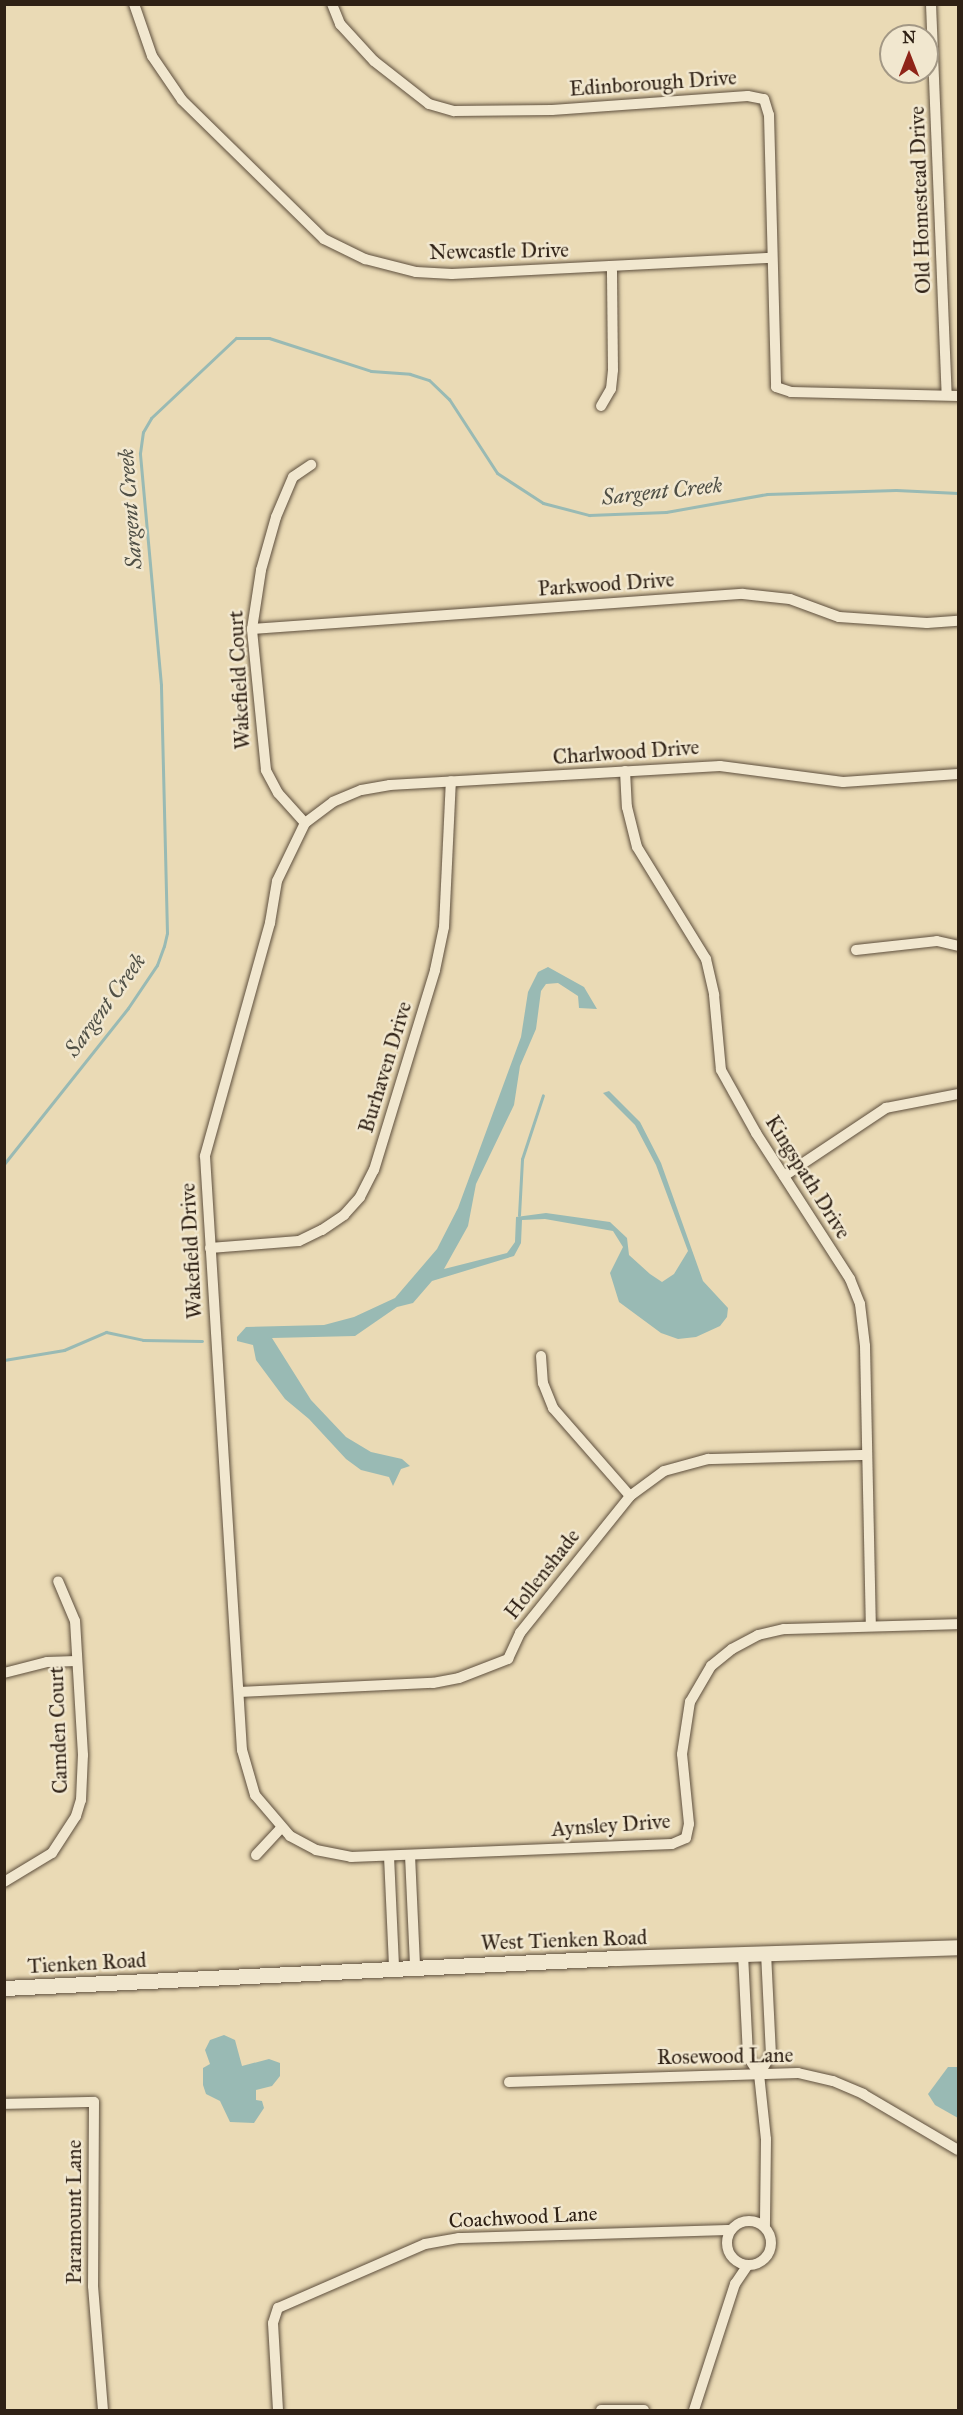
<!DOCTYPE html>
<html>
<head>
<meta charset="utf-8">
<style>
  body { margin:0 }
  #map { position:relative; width:963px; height:2415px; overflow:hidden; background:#eadab5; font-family:"IM FELL Great Primer",serif }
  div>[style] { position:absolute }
  .water>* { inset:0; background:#99bab4 }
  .stream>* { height:3px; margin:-1.5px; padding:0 1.5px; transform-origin:1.5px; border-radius:1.5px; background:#99bab4 }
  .roads { filter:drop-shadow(0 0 2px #5e4f3d) drop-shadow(0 0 2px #5e4f3d) }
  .street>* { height:10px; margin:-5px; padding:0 5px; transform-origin:5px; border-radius:5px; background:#f1e7cf }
  .street>.ring { margin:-5px; padding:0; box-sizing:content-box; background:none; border:10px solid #f1e7cf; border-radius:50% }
  .secondary>* { height:15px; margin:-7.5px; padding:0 7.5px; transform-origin:7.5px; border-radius:7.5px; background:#f1e7cf }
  span { translate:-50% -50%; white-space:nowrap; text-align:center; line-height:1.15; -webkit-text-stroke:5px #f1e7cf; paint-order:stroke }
  .street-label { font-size:21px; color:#2f2115 }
  .water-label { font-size:22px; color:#4f4f45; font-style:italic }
  .frame { position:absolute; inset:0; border:6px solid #2f2115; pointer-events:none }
  .north { position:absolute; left:879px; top:24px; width:60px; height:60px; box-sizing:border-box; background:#f1e7cf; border:2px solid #a39885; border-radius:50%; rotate:0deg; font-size:16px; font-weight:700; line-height:24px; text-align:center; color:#2f2115 }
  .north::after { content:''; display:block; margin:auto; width:21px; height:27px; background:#8f2418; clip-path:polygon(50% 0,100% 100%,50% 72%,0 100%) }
</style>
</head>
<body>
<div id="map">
  <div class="water">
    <i style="clip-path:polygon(548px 967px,584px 987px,597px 1009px,579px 1008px,578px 996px,558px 983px,546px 984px,541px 991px,536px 1029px,520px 1066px,514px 1105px,476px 1184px,468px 1226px,444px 1269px,507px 1253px,515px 1242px,516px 1217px,546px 1213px,610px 1222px,627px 1238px,629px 1255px,650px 1274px,662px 1282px,674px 1274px,688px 1251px,656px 1165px,635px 1125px,603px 1093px,609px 1091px,640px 1122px,661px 1163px,703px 1281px,728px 1308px,727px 1317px,720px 1326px,696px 1337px,678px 1339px,661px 1333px,619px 1302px,610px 1273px,623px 1247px,613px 1231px,545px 1219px,522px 1220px,521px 1243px,514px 1256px,432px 1281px,413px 1303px,397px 1307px,355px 1336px,272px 1338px,311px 1400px,346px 1437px,371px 1452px,402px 1459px,410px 1466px,401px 1469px,393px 1486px,389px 1477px,361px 1470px,346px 1459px,309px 1419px,285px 1399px,256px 1360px,253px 1345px,237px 1341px,237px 1337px,246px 1327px,324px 1325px,354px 1317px,395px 1298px,437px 1249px,458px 1208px,521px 1037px,528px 992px,538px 972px)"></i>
    <i style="clip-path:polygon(224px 2035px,235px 2040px,242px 2066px,269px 2059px,280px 2063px,280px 2076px,272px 2086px,256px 2090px,256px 2100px,262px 2101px,264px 2108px,254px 2123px,230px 2122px,220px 2101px,206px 2094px,203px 2085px,203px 2068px,210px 2064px,205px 2050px,210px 2040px)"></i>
    <i style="clip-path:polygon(948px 2067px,958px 2067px,958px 2118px,935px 2105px,928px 2094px)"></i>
  </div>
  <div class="stream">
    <i style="left:4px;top:1164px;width:199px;rotate:-51.5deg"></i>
    <i style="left:128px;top:1008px;width:52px;rotate:-56deg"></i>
    <i style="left:157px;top:965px;width:20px;rotate:-70deg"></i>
    <i style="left:164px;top:946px;width:13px;rotate:-77deg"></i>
    <i style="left:167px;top:933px;width:248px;rotate:-91.4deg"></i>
    <i style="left:161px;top:685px;width:233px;rotate:-95.2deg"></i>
    <i style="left:140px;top:453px;width:21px;rotate:-82deg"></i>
    <i style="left:143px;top:432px;width:16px;rotate:-60deg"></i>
    <i style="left:151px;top:418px;width:117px;rotate:-43.3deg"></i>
    <i style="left:236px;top:338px;width:33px"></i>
    <i style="left:269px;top:338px;width:107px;rotate:17.9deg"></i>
    <i style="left:371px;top:371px;width:39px;rotate:4deg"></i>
    <i style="left:410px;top:374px;width:20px;rotate:18deg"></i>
    <i style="left:429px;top:380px;width:28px;rotate:44deg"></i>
    <i style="left:449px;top:399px;width:88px;rotate:57deg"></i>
    <i style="left:497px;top:473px;width:55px;rotate:33.1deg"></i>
    <i style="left:543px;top:503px;width:48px;rotate:14.6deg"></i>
    <i style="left:589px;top:515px;width:77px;rotate:-2.2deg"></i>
    <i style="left:666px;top:512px;width:103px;rotate:-10.1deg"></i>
    <i style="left:767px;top:494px;width:129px;rotate:-1.8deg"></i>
    <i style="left:896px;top:490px;width:62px;rotate:2.8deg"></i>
    <i style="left:519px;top:1215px;width:56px;rotate:-86.9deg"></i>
    <i style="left:522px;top:1159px;width:67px;rotate:-71.8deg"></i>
    <i style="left:4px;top:1360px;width:61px;rotate:-9.5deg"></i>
    <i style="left:64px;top:1350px;width:46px;rotate:-23.2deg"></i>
    <i style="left:106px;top:1332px;width:38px;rotate:12deg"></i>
    <i style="left:143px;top:1340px;width:59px;rotate:1deg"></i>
  </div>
  <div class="roads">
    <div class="street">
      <i style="left:134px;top:4px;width:55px;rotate:70.9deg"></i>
      <i style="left:152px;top:56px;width:53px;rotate:55.7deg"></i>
      <i style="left:182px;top:100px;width:199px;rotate:44.4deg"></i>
      <i style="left:324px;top:239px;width:46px;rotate:26deg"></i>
      <i style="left:365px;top:259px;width:53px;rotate:14.3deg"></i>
      <i style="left:416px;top:272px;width:36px;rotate:3deg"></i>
      <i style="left:452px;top:274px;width:320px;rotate:-2.9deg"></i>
      <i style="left:332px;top:4px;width:22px;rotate:68deg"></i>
      <i style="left:340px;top:24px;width:50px;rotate:47.4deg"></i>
      <i style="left:374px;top:61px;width:70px;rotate:38deg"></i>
      <i style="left:429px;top:104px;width:26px;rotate:16deg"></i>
      <i style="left:454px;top:111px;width:98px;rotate:-0.6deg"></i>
      <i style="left:552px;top:110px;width:196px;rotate:-4.1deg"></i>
      <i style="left:748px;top:96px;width:16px;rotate:11deg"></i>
      <i style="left:764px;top:99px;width:17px;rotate:73deg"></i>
      <i style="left:769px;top:115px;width:272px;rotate:88.5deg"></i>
      <i style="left:776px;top:387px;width:16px;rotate:18deg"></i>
      <i style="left:791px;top:392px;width:167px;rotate:1.4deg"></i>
      <i style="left:931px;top:4px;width:391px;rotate:87.7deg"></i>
      <i style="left:601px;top:406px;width:20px;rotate:-60deg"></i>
      <i style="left:611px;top:389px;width:19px;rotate:-84deg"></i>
      <i style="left:613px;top:370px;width:103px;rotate:-90.6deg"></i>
      <i style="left:252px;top:629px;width:492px;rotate:-4.1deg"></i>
      <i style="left:743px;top:594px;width:47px;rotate:6.1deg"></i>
      <i style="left:790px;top:599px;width:52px;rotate:20.2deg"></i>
      <i style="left:839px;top:617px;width:88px;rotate:3.9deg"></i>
      <i style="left:927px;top:623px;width:31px;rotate:-4deg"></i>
      <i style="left:625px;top:771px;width:36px;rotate:87deg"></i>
      <i style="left:627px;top:807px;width:41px;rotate:76deg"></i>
      <i style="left:637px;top:847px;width:132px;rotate:58.4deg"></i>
      <i style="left:706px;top:959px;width:37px;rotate:77deg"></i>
      <i style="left:714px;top:995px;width:75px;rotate:84.7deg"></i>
      <i style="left:721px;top:1070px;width:72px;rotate:60.9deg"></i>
      <i style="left:756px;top:1133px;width:174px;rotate:57.2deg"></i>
      <i style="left:850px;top:1279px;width:27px;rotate:68deg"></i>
      <i style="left:860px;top:1304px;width:42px;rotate:83.2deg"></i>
      <i style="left:865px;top:1346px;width:280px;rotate:88.8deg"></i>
      <i style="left:958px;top:774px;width:115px;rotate:176deg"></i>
      <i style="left:843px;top:782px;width:124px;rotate:-172.6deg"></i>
      <i style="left:720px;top:766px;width:331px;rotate:176.7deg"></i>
      <i style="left:390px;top:785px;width:29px;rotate:170deg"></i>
      <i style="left:361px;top:790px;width:30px;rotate:157deg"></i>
      <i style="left:333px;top:802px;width:35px;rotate:143deg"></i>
      <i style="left:305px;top:823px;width:64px;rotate:115.8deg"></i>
      <i style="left:277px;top:881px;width:43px;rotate:99.5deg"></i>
      <i style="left:270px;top:923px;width:242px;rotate:105.6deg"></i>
      <i style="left:205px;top:1156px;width:595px;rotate:86.44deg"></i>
      <i style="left:242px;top:1750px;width:47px;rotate:73.9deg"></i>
      <i style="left:255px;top:1795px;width:54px;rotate:49.5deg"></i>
      <i style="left:290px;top:1836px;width:30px;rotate:28deg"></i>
      <i style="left:316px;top:1850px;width:36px;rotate:11deg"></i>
      <i style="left:351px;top:1857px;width:321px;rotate:-2.3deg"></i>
      <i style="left:672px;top:1844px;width:15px;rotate:-23deg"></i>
      <i style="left:686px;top:1838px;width:14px;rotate:-78deg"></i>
      <i style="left:689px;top:1824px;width:70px;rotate:-95.7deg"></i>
      <i style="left:682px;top:1754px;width:53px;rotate:-81.3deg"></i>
      <i style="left:690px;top:1702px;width:42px;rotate:-59.7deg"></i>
      <i style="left:711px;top:1666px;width:27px;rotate:-39deg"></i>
      <i style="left:732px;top:1649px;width:30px;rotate:-28deg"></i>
      <i style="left:758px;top:1635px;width:27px;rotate:-13deg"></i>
      <i style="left:784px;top:1629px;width:174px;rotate:-1.6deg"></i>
      <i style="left:305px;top:823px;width:40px;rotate:-132deg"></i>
      <i style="left:278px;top:793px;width:26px;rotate:-118deg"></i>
      <i style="left:266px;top:770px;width:142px;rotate:-95.7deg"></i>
      <i style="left:252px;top:629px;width:60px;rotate:-81.3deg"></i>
      <i style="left:261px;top:570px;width:55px;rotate:-74.2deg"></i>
      <i style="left:276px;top:517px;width:43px;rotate:-67deg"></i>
      <i style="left:293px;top:477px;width:22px;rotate:-34deg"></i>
      <i style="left:856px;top:950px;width:81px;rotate:-6.3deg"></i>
      <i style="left:937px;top:941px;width:22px;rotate:13deg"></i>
      <i style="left:784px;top:1176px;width:123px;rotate:-33.7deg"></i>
      <i style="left:886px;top:1108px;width:73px;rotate:-11deg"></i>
      <i style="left:210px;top:1248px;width:89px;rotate:-4.5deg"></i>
      <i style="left:299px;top:1241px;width:25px;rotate:-26deg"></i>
      <i style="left:322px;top:1230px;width:27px;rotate:-34deg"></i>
      <i style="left:344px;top:1215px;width:24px;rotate:-48deg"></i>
      <i style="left:360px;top:1197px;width:30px;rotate:-63deg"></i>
      <i style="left:374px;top:1170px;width:209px;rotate:-73deg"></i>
      <i style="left:435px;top:970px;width:44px;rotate:-78.2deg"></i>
      <i style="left:444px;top:927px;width:146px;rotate:-87.3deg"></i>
      <i style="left:541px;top:1356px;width:27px;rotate:86deg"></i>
      <i style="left:543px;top:1383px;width:27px;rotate:68deg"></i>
      <i style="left:553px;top:1408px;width:117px;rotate:48.8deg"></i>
      <i style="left:4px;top:1673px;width:44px;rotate:-14.3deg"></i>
      <i style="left:47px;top:1662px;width:29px;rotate:-2deg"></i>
      <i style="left:239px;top:1692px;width:194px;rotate:-2.7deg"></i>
      <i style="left:433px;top:1683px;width:26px;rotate:-11deg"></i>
      <i style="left:459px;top:1678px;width:53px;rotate:-21.2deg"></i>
      <i style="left:508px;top:1659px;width:29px;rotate:-65deg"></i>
      <i style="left:520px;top:1633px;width:176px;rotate:-51.2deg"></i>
      <i style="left:630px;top:1496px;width:42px;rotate:-36.3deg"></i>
      <i style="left:664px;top:1471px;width:46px;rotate:-15.3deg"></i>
      <i style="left:708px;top:1459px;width:158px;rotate:-1.5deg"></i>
      <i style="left:256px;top:1855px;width:37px;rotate:-47deg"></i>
      <i style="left:410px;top:1855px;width:112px;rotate:87.4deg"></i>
      <i style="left:389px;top:1856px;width:112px;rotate:87.4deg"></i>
      <i style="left:4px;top:1882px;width:56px;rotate:-31.1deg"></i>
      <i style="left:52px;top:1853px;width:44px;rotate:-57deg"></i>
      <i style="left:76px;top:1816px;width:17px;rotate:-73deg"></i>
      <i style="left:81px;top:1800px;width:45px;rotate:-87.5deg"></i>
      <i style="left:83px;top:1755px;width:134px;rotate:-93.4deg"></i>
      <i style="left:75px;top:1621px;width:43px;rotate:-113deg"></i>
      <i style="left:743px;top:1954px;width:103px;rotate:87.2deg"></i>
      <i style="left:748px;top:2057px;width:20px;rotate:57deg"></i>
      <i style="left:759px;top:2074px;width:65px;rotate:83.9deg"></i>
      <i style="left:766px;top:2139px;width:88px;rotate:90.7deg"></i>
      <i style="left:759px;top:2074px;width:22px;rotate:-58deg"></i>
      <i style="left:771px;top:2055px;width:101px;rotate:-92.8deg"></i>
      <i style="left:509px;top:2082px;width:289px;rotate:-1.8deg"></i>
      <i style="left:798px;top:2073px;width:36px;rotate:13deg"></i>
      <i style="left:833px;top:2081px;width:33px;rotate:23deg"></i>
      <i style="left:863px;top:2094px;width:110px;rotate:30.5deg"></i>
      <i style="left:4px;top:2104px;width:90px;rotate:-1.3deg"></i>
      <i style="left:94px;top:2102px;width:184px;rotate:90.3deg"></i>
      <i style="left:93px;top:2286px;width:124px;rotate:85.4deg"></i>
      <i class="ring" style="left:727px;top:2221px;width:34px;height:34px"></i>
      <i style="left:278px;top:2410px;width:87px;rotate:-93.3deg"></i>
      <i style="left:273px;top:2323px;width:16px;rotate:-72deg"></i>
      <i style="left:278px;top:2308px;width:160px;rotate:-23.5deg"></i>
      <i style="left:425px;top:2244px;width:35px;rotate:-10deg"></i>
      <i style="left:459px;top:2238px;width:272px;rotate:-1.7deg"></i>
      <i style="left:601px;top:2410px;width:43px"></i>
      <i style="left:694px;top:2410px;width:133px;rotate:-72deg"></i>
      <i style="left:735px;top:2284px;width:23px;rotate:-56deg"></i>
    </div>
    <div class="secondary">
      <i style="left:4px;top:1988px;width:614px;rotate:-2.8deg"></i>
      <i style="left:617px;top:1958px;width:341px;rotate:-1.8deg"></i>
    </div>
  </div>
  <div class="street-label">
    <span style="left:653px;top:83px;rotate:-4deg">Edinborough Drive</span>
    <span style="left:920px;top:200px;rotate:-92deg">Old Homestead Drive</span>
    <span style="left:499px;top:251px;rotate:-1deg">Newcastle Drive</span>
    <span style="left:606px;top:584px;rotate:-4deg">Parkwood Drive</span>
    <span style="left:239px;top:680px;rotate:-93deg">Wakefield Court</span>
    <span style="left:626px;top:752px;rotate:-4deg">Charlwood Drive</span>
    <span style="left:385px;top:1067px;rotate:-73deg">Burhaven Drive</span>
    <span style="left:808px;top:1177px;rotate:58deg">Kingspath Drive</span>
    <span style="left:191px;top:1251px;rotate:-93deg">Wakefield Drive</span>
    <span style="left:542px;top:1574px;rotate:-52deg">Hollenshade</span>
    <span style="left:58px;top:1730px;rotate:-92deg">Camden Court</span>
    <span style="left:611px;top:1825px;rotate:-4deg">Aynsley Drive</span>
    <span style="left:564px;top:1940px;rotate:-2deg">West Tienken Road</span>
    <span style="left:87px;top:1963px;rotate:-3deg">Tienken Road</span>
    <span style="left:725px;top:2056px;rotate:-1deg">Rosewood Lane</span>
    <span style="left:74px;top:2212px;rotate:-90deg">Paramount Lane</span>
    <span style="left:523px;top:2217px;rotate:-3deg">Coachwood Lane</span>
  </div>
  <div class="water-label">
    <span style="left:662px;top:491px;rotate:-6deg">Sargent Creek</span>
    <span style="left:130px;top:509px;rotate:-94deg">Sargent Creek</span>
    <span style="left:105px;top:1005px;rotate:-54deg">Sargent Creek</span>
  </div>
  <div class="frame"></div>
  <div class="north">N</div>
</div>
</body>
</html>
